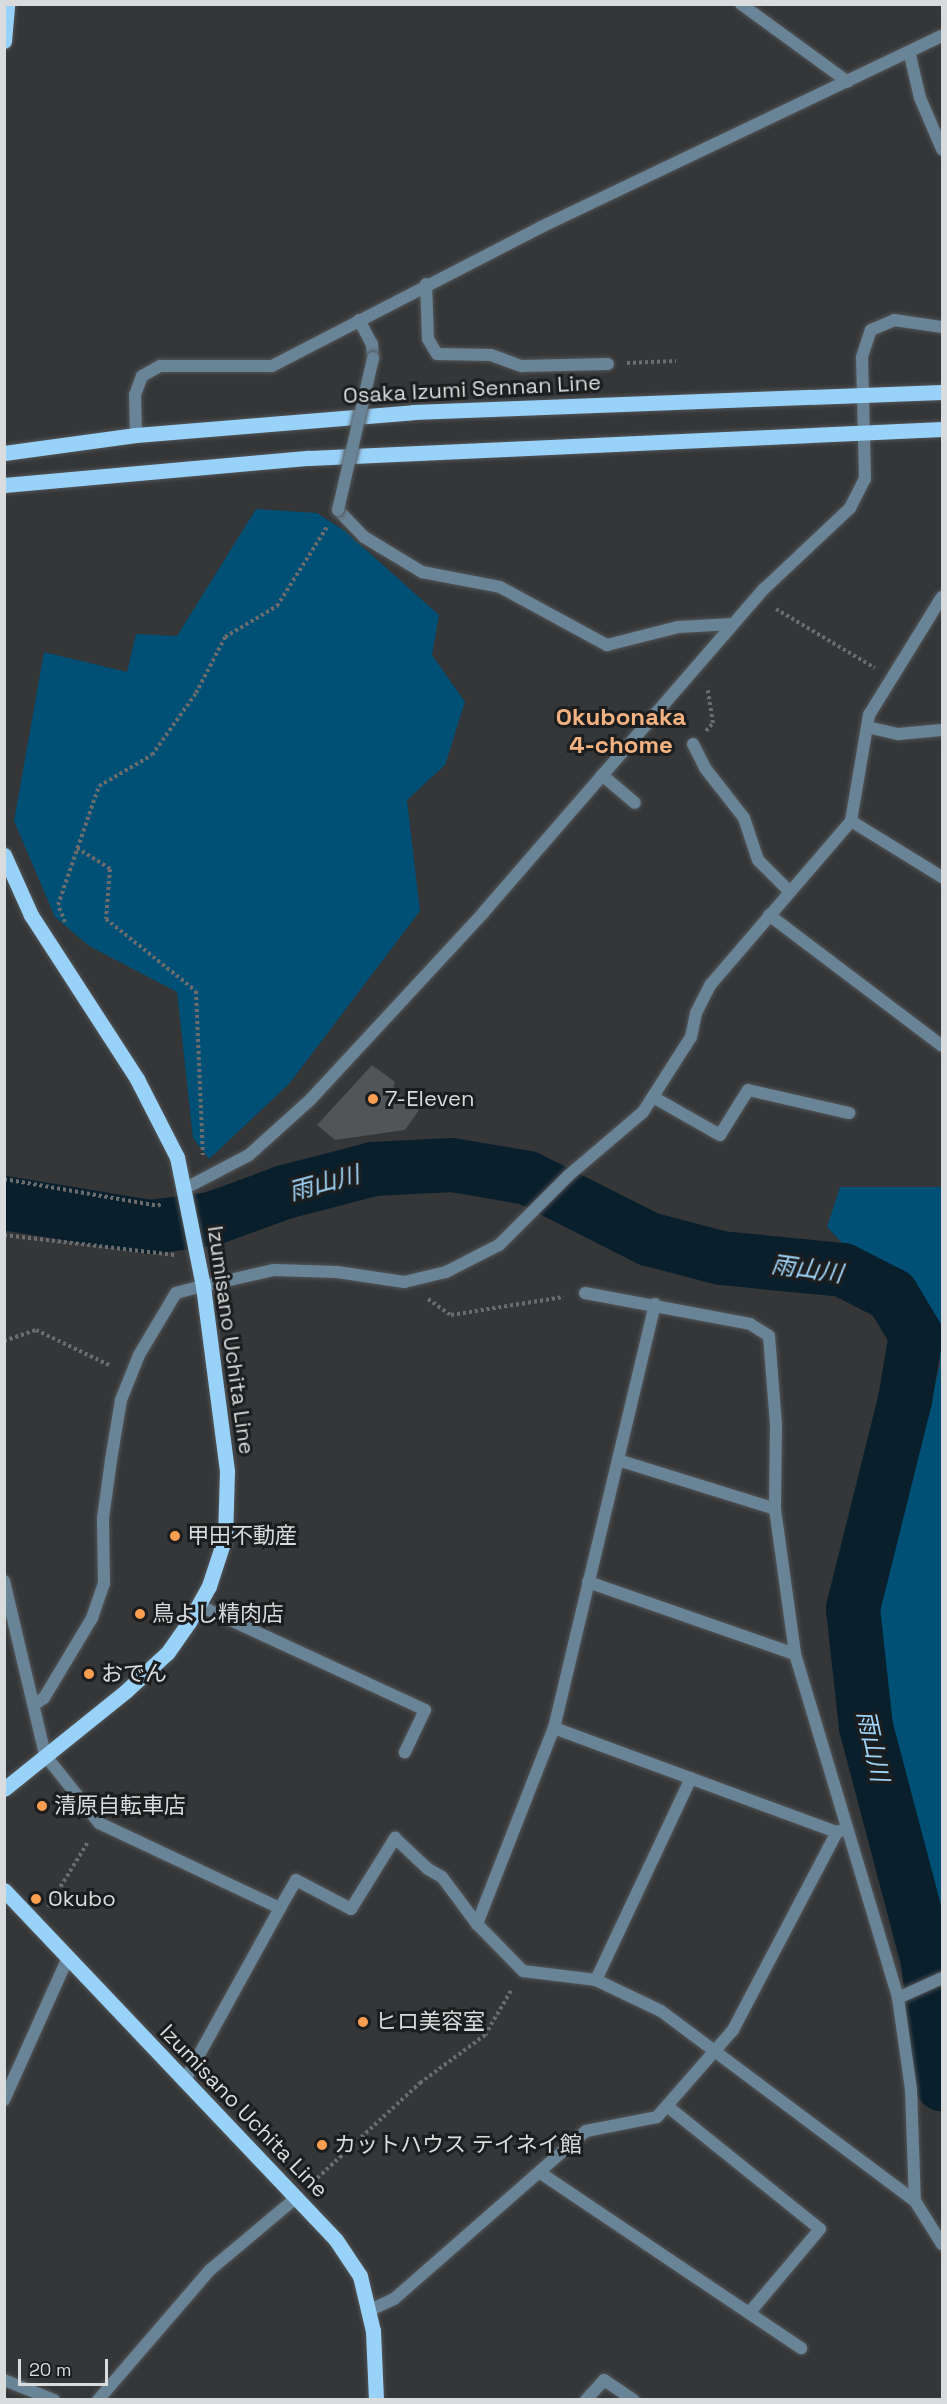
<!DOCTYPE html>
<html>
<head>
<meta charset="utf-8">
<style>
  body { margin:0 }
  #map { position:relative; width:947px; height:2404px; overflow:hidden; background:#343638; font-family:"Space Grotesk","Noto Sans JP",sans-serif }
  div>[style] { position:absolute }
  .green>* { inset:0; background:#004f74 }
  .river>* { height:54px; margin:-27px; padding:0 27px; transform-origin:27px; border-radius:27px; background:#091f2c }
  .building>* { inset:0; background:#525557 }
  .path>* { height:4px; margin-top:-2px; transform-origin:0; background:repeating-linear-gradient(90deg,#6a6c6e 0 3px,transparent 0 6px) }
  .roads { filter:drop-shadow(0 0 2px #525456) drop-shadow(0 0 2px #525456) }
  .service>* { height:12px; margin:-6px; padding:0 6px; transform-origin:6px; border-radius:6px; background:#698497 }
  .minor>* { height:12px; margin:-6px; padding:0 6px; transform-origin:6px; border-radius:6px; background:#698497 }
  .primary>* { height:15px; margin:-7.5px; padding:0 7.5px; transform-origin:7.5px; border-radius:7.5px; background:#99d2f9 }
  .bridges { filter:drop-shadow(0 0 2px #525456) drop-shadow(0 0 2px #525456) }
  .minor-bridge>* { height:12px; margin:-6px; padding:0 6px; transform-origin:6px; border-radius:6px; background:#698497 }
  .dots>* { width:16px; height:16px; translate:-50% -50%; box-sizing:border-box; border:3px solid #1c1d1e; border-radius:50% }
  span { translate:-50% -50%; white-space:nowrap; text-align:center; line-height:1.15; -webkit-text-stroke:6px #1c1d1e; paint-order:stroke }
  .street-label { font-size:22px; color:#d9dbdc }
  .poi-label { font-size:22px; color:#d9dbdc }
  .left { translate:0 -50%; text-align:left }
  .neighbourhood-label { font-size:24px; color:#f3b281; font-weight:700 }
  .water-label { font-size:24px; color:#9ed4f8; font-style:italic }
  .frame { position:absolute; inset:0; border:6px solid #d9dbdc; pointer-events:none }
  .scale { position:absolute; left:18px; top:2359px; width:90px; height:27px; box-sizing:border-box; border:3px solid #d9dbdc; border-top:0; padding-left:8px; font-size:18px; line-height:21px; white-space:nowrap; color:#d9dbdc; -webkit-text-stroke:4px #1c1d1e; paint-order:stroke }
</style>
</head>
<body>
<div id="map">
  <div class="green">
    <i style="clip-path:polygon(256px 509px,317px 513px,345px 531px,439px 615px,432px 655px,465px 702px,445px 765px,407px 800px,420px 911px,289px 1084px,209px 1159px,193px 1138px,177px 992px,89px 946px,55px 917px,14px 821px,44px 652px,127px 672px,136px 634px,177px 636px)"></i>
    <i style="clip-path:polygon(840px 1187px,942px 1187px,942px 1961px,883px 1713px,875px 1617px,940px 1364px,938px 1323px,925px 1298px,893px 1267px,844px 1245px,827px 1227px)"></i>
  </div>
  <div class="river">
    <i style="left:4px;top:1203px;width:149px;rotate:9.3deg"></i>
    <i style="left:151px;top:1227px;width:61px;rotate:-7.6deg"></i>
    <i style="left:211px;top:1219px;width:79px;rotate:-20deg"></i>
    <i style="left:285px;top:1192px;width:91px;rotate:-14.6deg"></i>
    <i style="left:373px;top:1169px;width:79px;rotate:-2.9deg"></i>
    <i style="left:452px;top:1165px;width:77px;rotate:9.7deg"></i>
    <i style="left:528px;top:1178px;width:136px;rotate:26.8deg"></i>
    <i style="left:649px;top:1239px;width:74px;rotate:14.8deg"></i>
    <i style="left:721px;top:1258px;width:123px;rotate:5.6deg"></i>
    <i style="left:843px;top:1270px;width:55px;rotate:27deg"></i>
    <i style="left:892px;top:1295px;width:47px;rotate:59deg"></i>
    <i style="left:916px;top:1335px;width:66px;rotate:99.6deg"></i>
    <i style="left:905px;top:1400px;width:215px;rotate:104deg"></i>
    <i style="left:853px;top:1609px;width:119px;rotate:83.7deg"></i>
    <i style="left:866px;top:1727px;width:243px;rotate:75.2deg"></i>
    <i style="left:928px;top:1962px;width:123px;rotate:83.5deg"></i>
  </div>
  <div class="building">
    <i style="clip-path:polygon(372px 1065px,395px 1082px,393px 1089px,419px 1110px,405px 1130px,335px 1140px,317px 1125px)"></i>
  </div>
  <div class="path">
    <i style="left:627px;top:363px;width:49px;rotate:-2.3deg"></i>
    <i style="left:776px;top:609px;width:115px;rotate:30.8deg"></i>
    <i style="left:706px;top:731px;width:11px;rotate:-49deg"></i>
    <i style="left:713px;top:723px;width:36px;rotate:-99deg"></i>
    <i style="left:77px;top:848px;width:39px;rotate:32deg"></i>
    <i style="left:110px;top:869px;width:50px;rotate:94.6deg"></i>
    <i style="left:106px;top:919px;width:115px;rotate:38.7deg"></i>
    <i style="left:196px;top:991px;width:164px;rotate:87.6deg"></i>
    <i style="left:65px;top:922px;width:18px;rotate:-112deg"></i>
    <i style="left:58px;top:905px;width:126px;rotate:-71deg"></i>
    <i style="left:99px;top:786px;width:61px;rotate:-30.3deg"></i>
    <i style="left:152px;top:755px;width:76px;rotate:-54.6deg"></i>
    <i style="left:196px;top:693px;width:63px;rotate:-62.6deg"></i>
    <i style="left:225px;top:637px;width:61px;rotate:-30.8deg"></i>
    <i style="left:277px;top:606px;width:93px;rotate:-57.7deg"></i>
    <i style="left:4px;top:1179px;width:156px;rotate:9.9deg"></i>
    <i style="left:158px;top:1206px;width:6px;rotate:-39deg"></i>
    <i style="left:4px;top:1235px;width:172px;rotate:6.7deg"></i>
    <i style="left:428px;top:1299px;width:28px;rotate:35deg"></i>
    <i style="left:451px;top:1315px;width:114px;rotate:-9.1deg"></i>
    <i style="left:4px;top:1341px;width:34px;rotate:-19deg"></i>
    <i style="left:36px;top:1330px;width:83px;rotate:25.6deg"></i>
    <i style="left:48px;top:1907px;width:76px;rotate:-58.4deg"></i>
    <i style="left:313px;top:2182px;width:146px;rotate:-42.8deg"></i>
    <i style="left:420px;top:2083px;width:81px;rotate:-36.4deg"></i>
    <i style="left:485px;top:2035px;width:53px;rotate:-59.6deg"></i>
  </div>
  <div class="roads">
    <div class="service">
      <i style="left:338px;top:510px;width:37px;rotate:46deg"></i>
      <i style="left:364px;top:537px;width:68px;rotate:31.1deg"></i>
      <i style="left:422px;top:572px;width:79px;rotate:10.9deg"></i>
      <i style="left:500px;top:587px;width:122px;rotate:28.5deg"></i>
      <i style="left:607px;top:645px;width:73px;rotate:-14.2deg"></i>
      <i style="left:678px;top:627px;width:55px;rotate:-3.1deg"></i>
      <i style="left:867px;top:727px;width:32px;rotate:13deg"></i>
      <i style="left:898px;top:734px;width:44px;rotate:-5.2deg"></i>
      <i style="left:693px;top:744px;width:27px;rotate:63deg"></i>
      <i style="left:705px;top:768px;width:63px;rotate:52deg"></i>
      <i style="left:744px;top:818px;width:44px;rotate:71.6deg"></i>
      <i style="left:758px;top:860px;width:44px;rotate:45deg"></i>
      <i style="left:602px;top:775px;width:43px;rotate:40.3deg"></i>
      <i style="left:851px;top:821px;width:107px;rotate:31.6deg"></i>
      <i style="left:769px;top:915px;width:217px;rotate:37.1deg"></i>
      <i style="left:653px;top:1097px;width:77px;rotate:29.6deg"></i>
      <i style="left:720px;top:1135px;width:53px;rotate:-58.1deg"></i>
      <i style="left:748px;top:1090px;width:104px;rotate:12.8deg"></i>
      <i style="left:569px;top:1175px;width:97px;rotate:-40.4deg"></i>
      <i style="left:643px;top:1112px;width:89px;rotate:-57.4deg"></i>
      <i style="left:691px;top:1037px;width:25px;rotate:-78deg"></i>
      <i style="left:696px;top:1013px;width:33px;rotate:-63deg"></i>
      <i style="left:711px;top:984px;width:215px;rotate:-49.3deg"></i>
      <i style="left:851px;top:821px;width:108px;rotate:-80.4deg"></i>
      <i style="left:869px;top:715px;width:139px;rotate:-58.3deg"></i>
      <i style="left:4px;top:1581px;width:179px;rotate:76.7deg"></i>
      <i style="left:45px;top:1755px;width:87px;rotate:51.5deg"></i>
      <i style="left:99px;top:1823px;width:200px;rotate:25.2deg"></i>
      <i style="left:280px;top:1908px;width:32px;rotate:-60deg"></i>
      <i style="left:296px;top:1880px;width:62px;rotate:27.8deg"></i>
      <i style="left:351px;top:1909px;width:84px;rotate:-58.2deg"></i>
      <i style="left:395px;top:1838px;width:45px;rotate:43.2deg"></i>
      <i style="left:35px;top:1704px;width:11px;rotate:-34deg"></i>
      <i style="left:44px;top:1698px;width:93px;rotate:-59deg"></i>
      <i style="left:92px;top:1618px;width:36px;rotate:-71deg"></i>
      <i style="left:104px;top:1584px;width:66px;rotate:-90.9deg"></i>
      <i style="left:103px;top:1518px;width:59px;rotate:-82.1deg"></i>
      <i style="left:111px;top:1460px;width:61px;rotate:-80.5deg"></i>
      <i style="left:121px;top:1400px;width:48px;rotate:-68.2deg"></i>
      <i style="left:139px;top:1355px;width:72px;rotate:-59.2deg"></i>
      <i style="left:176px;top:1293px;width:28px;rotate:-15deg"></i>
      <i style="left:898px;top:1998px;width:48px;rotate:-24.4deg"></i>
      <i style="left:184px;top:2082px;width:199px;rotate:-61.1deg"></i>
      <i style="left:4px;top:2100px;width:154px;rotate:-65.8deg"></i>
      <i style="left:4px;top:2380px;width:54px;rotate:21.8deg"></i>
      <i style="left:98px;top:2400px;width:172px;rotate:-49.3deg"></i>
      <i style="left:210px;top:2270px;width:114px;rotate:-40deg"></i>
    </div>
    <div class="minor">
      <i style="left:741px;top:4px;width:132px;rotate:36.1deg"></i>
      <i style="left:910px;top:55px;width:44px;rotate:76.9deg"></i>
      <i style="left:920px;top:98px;width:56px;rotate:66.7deg"></i>
      <i style="left:426px;top:284px;width:55px;rotate:87.9deg"></i>
      <i style="left:428px;top:339px;width:17px;rotate:59deg"></i>
      <i style="left:437px;top:354px;width:54px;rotate:1.1deg"></i>
      <i style="left:491px;top:355px;width:33px;rotate:20deg"></i>
      <i style="left:522px;top:366px;width:86px;rotate:-1.3deg"></i>
      <i style="left:359px;top:320px;width:27px;rotate:62deg"></i>
      <i style="left:372px;top:344px;width:14px;rotate:86deg"></i>
      <i style="left:136px;top:435px;width:40px;rotate:-91.4deg"></i>
      <i style="left:135px;top:395px;width:20px;rotate:-70deg"></i>
      <i style="left:142px;top:376px;width:21px;rotate:-29deg"></i>
      <i style="left:160px;top:366px;width:112px"></i>
      <i style="left:272px;top:366px;width:303px;rotate:-27.3deg"></i>
      <i style="left:541px;top:227px;width:444px;rotate:-25.5deg"></i>
      <i style="left:184px;top:1189px;width:73px;rotate:-27.6deg"></i>
      <i style="left:249px;top:1155px;width:84px;rotate:-42.1deg"></i>
      <i style="left:311px;top:1099px;width:253px;rotate:-47.2deg"></i>
      <i style="left:483px;top:913px;width:429px;rotate:-49.1deg"></i>
      <i style="left:764px;top:589px;width:118px;rotate:-43.3deg"></i>
      <i style="left:850px;top:508px;width:33px;rotate:-63deg"></i>
      <i style="left:865px;top:479px;width:122px;rotate:-91.4deg"></i>
      <i style="left:862px;top:357px;width:28px;rotate:-72deg"></i>
      <i style="left:871px;top:330px;width:25px;rotate:-23deg"></i>
      <i style="left:894px;top:320px;width:49px;rotate:8.3deg"></i>
      <i style="left:203px;top:1286px;width:73px;rotate:-12.7deg"></i>
      <i style="left:274px;top:1270px;width:63px;rotate:1.8deg"></i>
      <i style="left:337px;top:1272px;width:68px;rotate:8.5deg"></i>
      <i style="left:404px;top:1282px;width:43px;rotate:-13.4deg"></i>
      <i style="left:446px;top:1272px;width:59px;rotate:-27deg"></i>
      <i style="left:499px;top:1245px;width:99px;rotate:-45deg"></i>
      <i style="left:585px;top:1293px;width:168px;rotate:10.6deg"></i>
      <i style="left:750px;top:1324px;width:22px;rotate:32deg"></i>
      <i style="left:769px;top:1336px;width:88px;rotate:85.5deg"></i>
      <i style="left:776px;top:1424px;width:85px;rotate:90.7deg"></i>
      <i style="left:775px;top:1509px;width:146px;rotate:82.1deg"></i>
      <i style="left:795px;top:1654px;width:359px;rotate:73.3deg"></i>
      <i style="left:898px;top:1998px;width:92px;rotate:81.9deg"></i>
      <i style="left:911px;top:2089px;width:112px;rotate:88deg"></i>
      <i style="left:915px;top:2201px;width:51px;rotate:57.9deg"></i>
      <i style="left:618px;top:1460px;width:164px;rotate:17.3deg"></i>
      <i style="left:588px;top:1582px;width:219px;rotate:19.2deg"></i>
      <i style="left:198px;top:1605px;width:250px;rotate:24.8deg"></i>
      <i style="left:425px;top:1710px;width:47px;rotate:115.5deg"></i>
      <i style="left:554px;top:1728px;width:302px;rotate:20.2deg"></i>
      <i style="left:837px;top:1832px;width:6px;rotate:-18deg"></i>
      <i style="left:428px;top:1869px;width:16px;rotate:30deg"></i>
      <i style="left:442px;top:1877px;width:59px;rotate:53.3deg"></i>
      <i style="left:477px;top:1924px;width:66px;rotate:45.6deg"></i>
      <i style="left:523px;top:1971px;width:74px;rotate:7deg"></i>
      <i style="left:596px;top:1980px;width:72px;rotate:25.5deg"></i>
      <i style="left:661px;top:2011px;width:317px;rotate:36.8deg"></i>
      <i style="left:477px;top:1924px;width:211px;rotate:-68.6deg"></i>
      <i style="left:554px;top:1728px;width:436px;rotate:-76.6deg"></i>
      <i style="left:596px;top:1980px;width:223px;rotate:-64.8deg"></i>
      <i style="left:667px;top:2106px;width:196px;rotate:38.8deg"></i>
      <i style="left:820px;top:2229px;width:110px;rotate:130.2deg"></i>
      <i style="left:539px;top:2172px;width:316px;rotate:33.9deg"></i>
      <i style="left:368px;top:2311px;width:29px;rotate:-25deg"></i>
      <i style="left:394px;top:2299px;width:255px;rotate:-41.2deg"></i>
      <i style="left:586px;top:2131px;width:72px;rotate:-11.2deg"></i>
      <i style="left:657px;top:2117px;width:116px;rotate:-48.9deg"></i>
      <i style="left:733px;top:2030px;width:224px;rotate:-62.3deg"></i>
      <i style="left:586px;top:2400px;width:27px;rotate:-48deg"></i>
      <i style="left:604px;top:2380px;width:36px;rotate:34deg"></i>
    </div>
    <div class="primary">
      <i style="left:4px;top:41px;width:37px;rotate:-85deg"></i>
      <i style="left:4px;top:453px;width:133px;rotate:-7.8deg"></i>
      <i style="left:136px;top:435px;width:278px;rotate:-4.7deg"></i>
      <i style="left:413px;top:412px;width:529px;rotate:-2.17deg"></i>
      <i style="left:4px;top:485px;width:306px;rotate:-5.1deg"></i>
      <i style="left:309px;top:458px;width:634px;rotate:-2.62deg"></i>
      <i style="left:4px;top:855px;width:66px;rotate:65.8deg"></i>
      <i style="left:31px;top:915px;width:195px;rotate:57.1deg"></i>
      <i style="left:137px;top:1079px;width:88px;rotate:62.9deg"></i>
      <i style="left:177px;top:1157px;width:132px;rotate:78.6deg"></i>
      <i style="left:203px;top:1286px;width:187px;rotate:82.6deg"></i>
      <i style="left:227px;top:1471px;width:66px;rotate:91.7deg"></i>
      <i style="left:225px;top:1537px;width:52px;rotate:108.1deg"></i>
      <i style="left:209px;top:1586px;width:41px;rotate:119.1deg"></i>
      <i style="left:189px;top:1622px;width:38px;rotate:125deg"></i>
      <i style="left:167px;top:1653px;width:56px;rotate:137.2deg"></i>
      <i style="left:126px;top:1691px;width:156px;rotate:141.2deg"></i>
      <i style="left:4px;top:1890px;width:482px;rotate:46.5deg"></i>
      <i style="left:336px;top:2240px;width:43px;rotate:56.3deg"></i>
      <i style="left:360px;top:2276px;width:57px;rotate:76.7deg"></i>
      <i style="left:373px;top:2331px;width:69px;rotate:87.5deg"></i>
    </div>
  </div>
  <div class="bridges">
    <div class="minor-bridge">
      <i style="left:338px;top:510px;width:156px;rotate:-77deg"></i>
    </div>
  </div>
  <div class="dots">
    <i style="left:373px;top:1099px;background:#fb9e50"></i>
    <i style="left:175px;top:1536px;background:#fb9e50"></i>
    <i style="left:140px;top:1614px;background:#fb9e50"></i>
    <i style="left:89px;top:1674px;background:#fb9e50"></i>
    <i style="left:42px;top:1806px;background:#fb9e50"></i>
    <i style="left:36px;top:1899px;background:#fb9e50"></i>
    <i style="left:363px;top:2022px;background:#fb9e50"></i>
    <i style="left:322px;top:2145px;background:#fb9e50"></i>
  </div>
  <div class="street-label">
    <span style="left:472px;top:389px;rotate:-3deg">Osaka Izumi Sennan Line</span>
    <span style="left:231px;top:1340px;rotate:82deg">Izumisano Uchita Line</span>
    <span style="left:244px;top:2111px;rotate:46deg">Izumisano Uchita Line</span>
  </div>
  <div class="poi-label">
    <span class="left" style="left:385px;top:1099px">7-Eleven</span>
    <span class="left" style="left:187px;top:1536px">甲田不動産</span>
    <span class="left" style="left:152px;top:1614px">鳥よし精肉店</span>
    <span class="left" style="left:101px;top:1674px">おでん</span>
    <span class="left" style="left:54px;top:1806px">清原自転車店</span>
    <span class="left" style="left:48px;top:1899px">Okubo</span>
    <span class="left" style="left:375px;top:2022px">ヒロ美容室</span>
    <span class="left" style="left:334px;top:2145px">カットハウス テイネイ館</span>
  </div>
  <div class="neighbourhood-label">
    <span style="left:621px;top:731px">Okubonaka<br>4-chome</span>
  </div>
  <div class="water-label">
    <span style="left:324px;top:1183px;rotate:-15deg">雨山川</span>
    <span style="left:807px;top:1269px;rotate:8deg">雨山川</span>
    <span style="left:873px;top:1746px;rotate:78deg">雨山川</span>
  </div>
  <div class="frame"></div>
  <div class="scale">20 m</div>
</div>
</body>
</html>
